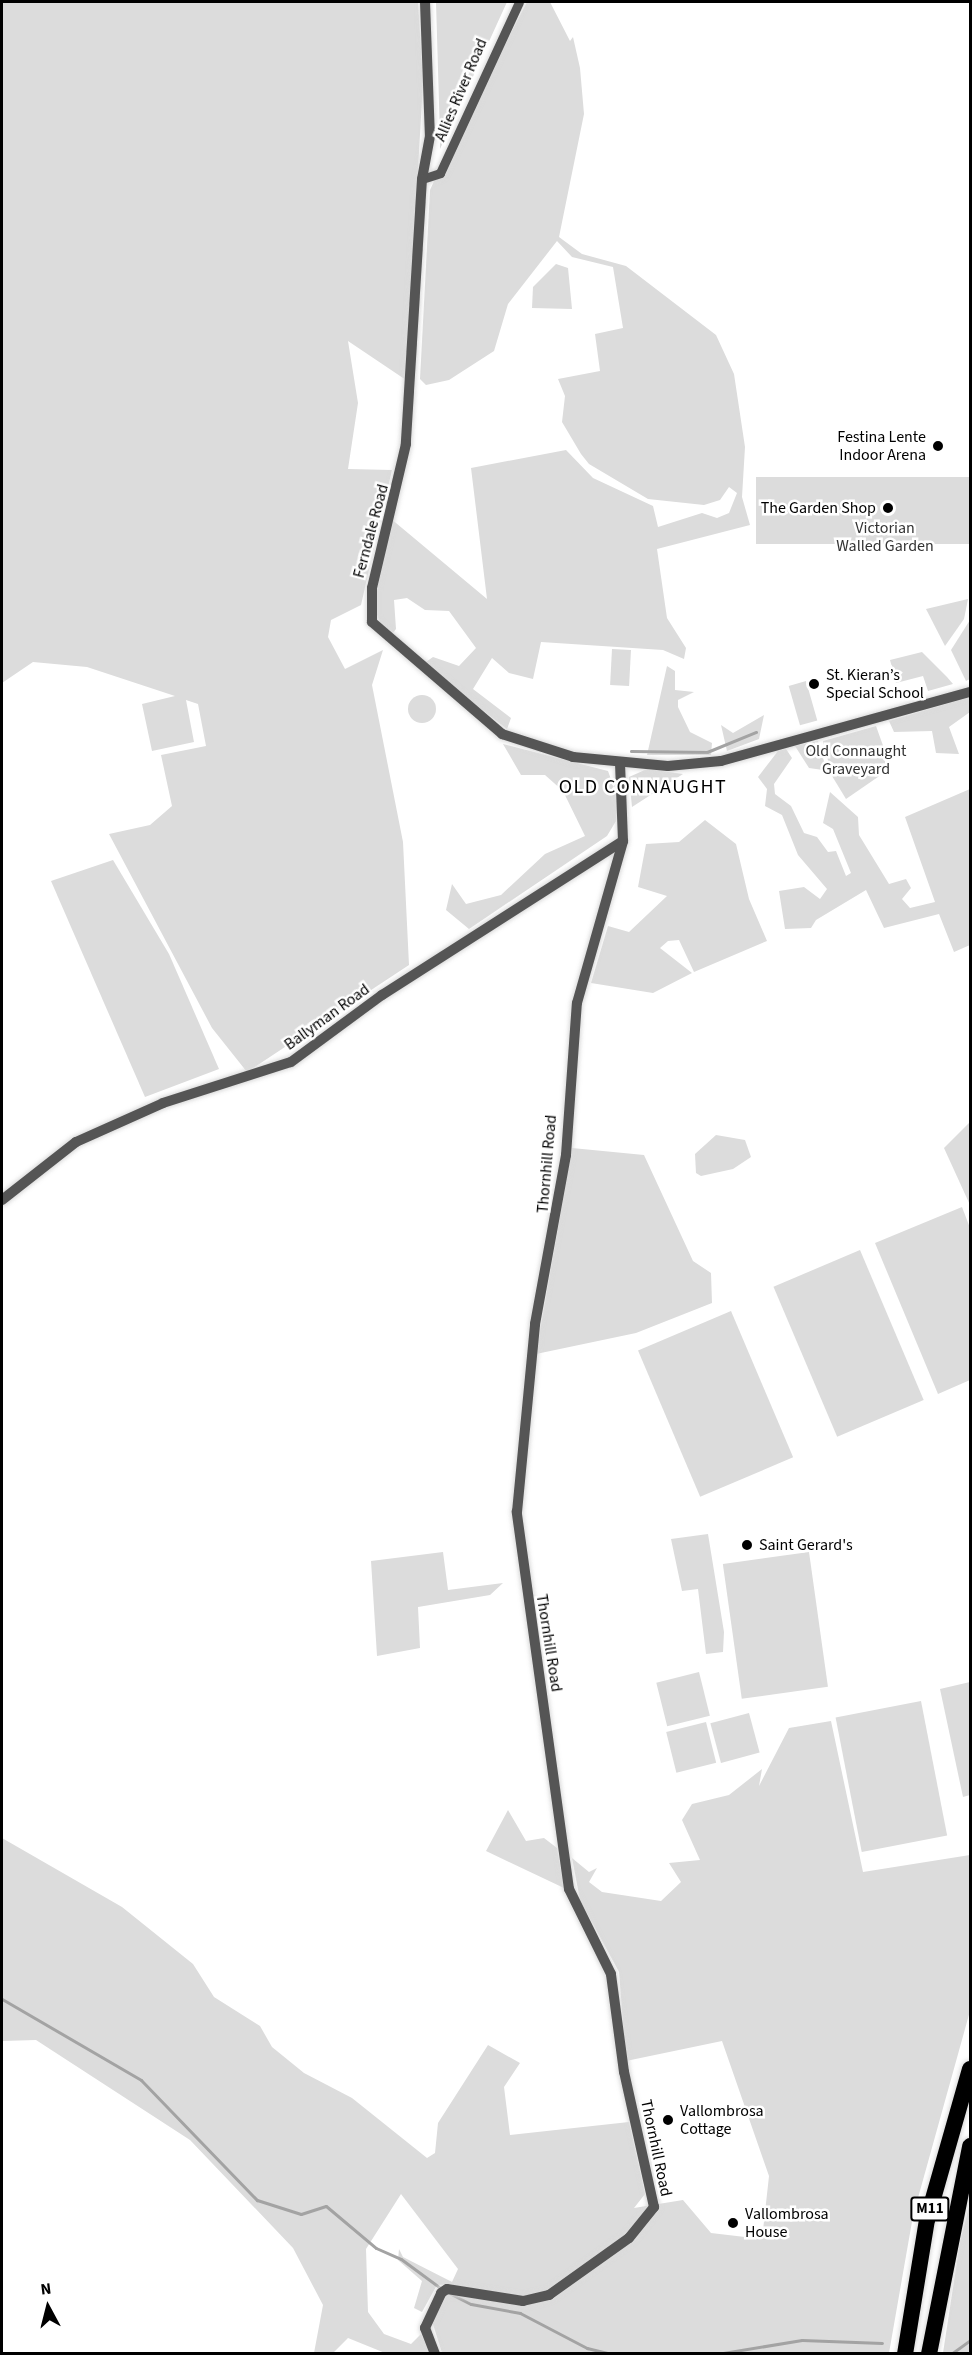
<!DOCTYPE html>
<html>
<head>
<meta charset="utf-8">
<style>
  body { margin:0 }
  #map { position:relative; width:972px; height:2355px; overflow:hidden; background:#fff; font-family:"Source Sans 3",sans-serif }
  div>[style] { position:absolute }
  .green>* { inset:0; background:#dcdcdc; transform-origin:0 0 }
  .round { border-radius:50% }
  .stream>* { height:3px; margin:-1.5px; padding:0 1.5px; transform-origin:1.5px; border-radius:1.5px; background:#a3a3a3 }
  .roads { filter:drop-shadow(0 0 2px #dbdbdb) drop-shadow(0 0 2px #dbdbdb) }
  .minor>* { height:9px; margin:-4.5px; padding:0 4.5px; transform-origin:4.5px; border-radius:4.5px; background:#555 }
  .tertiary>* { height:10px; margin:-5px; padding:0 5px; transform-origin:5px; border-radius:5px; background:#555 }
  .motorway>* { height:16px; margin:-8px; padding:0 8px; transform-origin:8px; border-radius:8px; background:#000 }
  .dots>* { width:16px; height:16px; translate:-50% -50%; box-sizing:border-box; border:3px solid #fff; border-radius:50% }
  span { translate:-50% -50%; white-space:nowrap; text-align:center; line-height:1.15; -webkit-text-stroke:5px #fff; paint-order:stroke }
  .shield-label span { padding:2px 4px; background:#fff; border:2px solid; border-radius:4px; -webkit-text-stroke-width:0 }
  .shield-label { font-size:15px; color:#000; font-weight:700 }
  .street-label { font-size:16px; color:#000 }
  .poi-label { font-size:16px; color:#000 }
  .right { translate:-100% -50%; text-align:right }
  .left { translate:0 -50%; text-align:left }
  .park-label { font-size:16px; color:#333 }
  .quarter-label { font-size:20px; color:#000; letter-spacing:1.5px }
  .frame { position:absolute; inset:0; border:3px solid #000; pointer-events:none }
  .north { position:absolute; left:18px; top:2277px; width:60px; height:60px; -webkit-text-stroke:4px #fff; paint-order:stroke; rotate:353deg; font-size:16px; font-weight:700; line-height:24px; text-align:center; color:#000 }
  .north::after { content:''; display:block; margin:auto; width:21px; height:27px; background:#000; clip-path:polygon(50% 0,100% 100%,50% 72%,0 100%) }
</style>
</head>
<body>
<div id="map">
  <div class="green">
    <i style="clip-path:polygon(2px 2px,418px 2px,423px 82px,406px 380px,348px 341px,358px 403px,348px 469px,392px 470px,361px 605px,331px 620px,328px 637px,345px 669px,383px 650px,372px 685px,403px 842px,409px 965px,247px 1072px,212px 1028px,109px 834px,150px 825px,172px 806px,161px 755px,206px 746px,198px 704px,186px 700px,194px 742px,152px 751px,142px 704px,175px 696px,87px 667px,33px 662px,2px 683px)"></i>
    <i style="clip-path:polygon(436px 2px,507px 2px,440px 149px,440px 137px)"></i>
    <i style="clip-path:polygon(527px 2px,550px 2px,570px 41px,573px 37px,580px 68px,584px 114px,559px 237px,582px 254px,626px 266px,716px 335px,734px 374px,745px 447px,742px 497px,750px 525px,657px 549px,667px 618px,686px 648px,684px 659px,663px 650px,541px 642px,533px 679px,509px 673px,492px 658px,473px 689px,511px 718px,507px 729px,423px 664px,433px 657px,459px 666px,476px 648px,449px 611px,425px 610px,407px 598px,394px 600px,396px 629px,389px 638px,382px 627px,374px 607px,390px 518px,487px 599px,471px 468px,566px 450px,593px 478px,653px 506px,658px 527px,702px 513px,717px 518px,729px 513px,737px 493px,729px 487px,720px 500px,704px 505px,648px 499px,589px 464px,581px 454px,562px 422px,565px 396px,558px 379px,600px 371px,595px 334px,623px 328px,613px 267px,572px 257px,557px 241px,508px 304px,494px 351px,449px 380px,426px 385px,420px 379px,430px 190px,475px 92px,483px 87px)"></i>
    <i style="clip-path:polygon(556px 264px,568px 268px,572px 309px,532px 308px,533px 287px)"></i>
    <i style="left:970px;top:477px;width:67px;height:214px;rotate:90deg"></i>
    <i style="clip-path:polygon(968px 599px,964px 619px,945px 646px,926px 609px)"></i>
    <i style="clip-path:polygon(970px 620px,970px 679px,966px 681px,951px 650px)"></i>
    <i style="left:612px;top:649px;width:19px;height:36px;rotate:3deg"></i>
    <i style="clip-path:polygon(922px 652px,947px 677px,953px 684px,928px 691px,923px 676px,896px 683px,890px 660px)"></i>
    <i style="clip-path:polygon(667px 666px,675px 671px,675px 690px,694px 692px,678px 700px,678px 707px,690px 732px,712px 743px,711px 755px,647px 755px)"></i>
    <i style="left:806px;top:681px;width:41px;height:18px;rotate:74deg"></i>
    <i class="round" style="left:408px;top:695px;width:28px;height:28px"></i>
    <i style="clip-path:polygon(970px 697px,970px 712px,949px 727px,959px 754px,936px 753px,932px 731px,894px 732px,889px 721px)"></i>
    <i style="clip-path:polygon(764px 715px,759px 739px,727px 751px,721px 725px,733px 733px)"></i>
    <i style="clip-path:polygon(876px 726px,891px 768px,846px 799px,832px 776px,823px 741px)"></i>
    <i style="clip-path:polygon(818px 741px,826px 768px,823px 770px,809px 768px,795px 746px)"></i>
    <i style="clip-path:polygon(503px 744px,608px 771px,618px 799px,616px 821px,607px 836px,469px 929px,446px 910px,452px 884px,466px 904px,501px 895px,545px 854px,585px 836px,563px 791px,545px 775px,521px 775px)"></i>
    <i style="clip-path:polygon(786px 749px,792px 758px,774px 784px,775px 794px,791px 806px,804px 833px,817px 837px,828px 852px,836px 851px,846px 876px,851px 873px,833px 829px,823px 823px,830px 792px,858px 817px,859px 835px,889px 884px,906px 879px,911px 888px,902px 899px,910px 908px,935px 902px,905px 817px,970px 789px,970px 945px,954px 952px,939px 914px,884px 928px,866px 890px,816px 920px,811px 928px,785px 929px,779px 891px,804px 887px,820px 899px,827px 889px,798px 855px,782px 815px,765px 806px,767px 789px,758px 777px,778px 751px)"></i>
    <i style="clip-path:polygon(647px 769px,683px 774px,632px 807px,629px 777px)"></i>
    <i style="clip-path:polygon(705px 820px,736px 844px,749px 899px,767px 941px,694px 972px,679px 940px,668px 941px,660px 948px,692px 973px,653px 993px,591px 983px,608px 926px,629px 932px,667px 896px,638px 887px,646px 844px,679px 842px)"></i>
    <i style="clip-path:polygon(113px 860px,169px 954px,219px 1069px,145px 1097px,51px 881px)"></i>
    <i style="clip-path:polygon(970px 1122px,970px 1205px,944px 1148px)"></i>
    <i style="clip-path:polygon(716px 1135px,745px 1140px,751px 1157px,733px 1169px,701px 1176px,696px 1173px,695px 1154px)"></i>
    <i style="clip-path:polygon(572px 1148px,644px 1155px,693px 1261px,711px 1273px,712px 1303px,636px 1333px,536px 1354px)"></i>
    <i style="clip-path:polygon(962px 1207px,970px 1228px,970px 1380px,938px 1394px,875px 1243px)"></i>
    <i style="left:860px;top:1250px;width:163px;height:94px;rotate:67deg"></i>
    <i style="left:731px;top:1311px;width:159px;height:101px;rotate:67deg"></i>
    <i style="clip-path:polygon(708px 1534px,724px 1632px,723px 1652px,706px 1654px,698px 1589px,682px 1591px,671px 1539px)"></i>
    <i style="clip-path:polygon(443px 1552px,448px 1590px,503px 1583px,490px 1595px,418px 1607px,420px 1648px,377px 1656px,371px 1561px)"></i>
    <i style="left:809px;top:1552px;width:136px;height:87px;rotate:82deg"></i>
    <i style="left:699px;top:1672px;width:45px;height:44px;rotate:76deg"></i>
    <i style="clip-path:polygon(970px 1682px,970px 1795px,963px 1797px,940px 1689px)"></i>
    <i style="left:921px;top:1701px;width:137px;height:87px;rotate:79deg"></i>
    <i style="left:749px;top:1713px;width:41px;height:40px;rotate:75deg"></i>
    <i style="clip-path:polygon(831px 1721px,863px 1872px,970px 1855px,970px 2011px,913px 2216px,889px 2353px,442px 2353px,432px 2321px,453px 2284px,437px 2285px,422px 2312px,414px 2308px,422px 2281px,398px 2260px,399px 2249px,403px 2257px,452px 2282px,458px 2269px,401px 2194px,366px 2249px,368px 2312px,384px 2334px,411px 2344px,421px 2334px,430px 2353px,385px 2353px,348px 2338px,333px 2353px,314px 2353px,323px 2305px,293px 2248px,190px 2140px,36px 2040px,2px 2041px,2px 1838px,122px 1907px,193px 1964px,214px 1997px,260px 2026px,272px 2047px,304px 2073px,352px 2098px,427px 2158px,435px 2153px,438px 2123px,488px 2045px,520px 2063px,504px 2087px,510px 2135px,629px 2122px,645px 2194px,634px 2208px,683px 2200px,711px 2233px,762px 2239px,769px 2176px,722px 2041px,626px 2061px,619px 1972px,580px 1900px,572px 1858px,589px 1872px,597px 1868px,589px 1882px,602px 1892px,661px 1901px,681px 1882px,669px 1863px,700px 1860px,682px 1820px,692px 1804px,729px 1795px,762px 1769px,759px 1786px,789px 1728px)"></i>
    <i style="left:706px;top:1722px;width:42px;height:41px;rotate:76deg"></i>
    <i style="clip-path:polygon(508px 1810px,526px 1841px,544px 1838px,557px 1848px,564px 1888px,486px 1851px)"></i>
    <i style="clip-path:polygon(970px 2203px,970px 2353px,943px 2353px,960px 2242px)"></i>
  </div>
  <div class="stream">
    <i style="left:631px;top:751px;width:76px;rotate:0.8deg"></i>
    <i style="left:707px;top:752px;width:53px;rotate:-22.2deg"></i>
    <i style="left:2px;top:1999px;width:161px;rotate:30.2deg"></i>
    <i style="left:141px;top:2080px;width:167px;rotate:46deg"></i>
    <i style="left:257px;top:2200px;width:46px;rotate:17.7deg"></i>
    <i style="left:301px;top:2214px;width:26px;rotate:-18deg"></i>
    <i style="left:326px;top:2206px;width:65px;rotate:40deg"></i>
    <i style="left:376px;top:2248px;width:27px;rotate:24deg"></i>
    <i style="left:401px;top:2259px;width:52px;rotate:36.4deg"></i>
    <i style="left:451px;top:2294px;width:22px;rotate:27deg"></i>
    <i style="left:471px;top:2304px;width:50px;rotate:10.4deg"></i>
    <i style="left:520px;top:2313px;width:76px;rotate:27.6deg"></i>
    <i style="left:587px;top:2348px;width:25px;rotate:14deg"></i>
    <i style="left:645px;top:2354px;width:3px"></i>
    <i style="left:717px;top:2354px;width:86px;rotate:-9.4deg"></i>
    <i style="left:802px;top:2340px;width:80px;rotate:2.1deg"></i>
    <i style="left:951px;top:2354px;width:24px;rotate:-36deg"></i>
  </div>
  <div class="roads">
    <div class="minor">
      <i style="left:422px;top:179px;width:19px;rotate:-18deg"></i>
      <i style="left:440px;top:173px;width:188px;rotate:-65.2deg"></i>
    </div>
    <div class="tertiary">
      <i style="left:425px;top:2px;width:134px;rotate:87.9deg"></i>
      <i style="left:430px;top:136px;width:44px;rotate:100.5deg"></i>
      <i style="left:422px;top:179px;width:265px;rotate:93.5deg"></i>
      <i style="left:406px;top:444px;width:148px;rotate:103.3deg"></i>
      <i style="left:372px;top:588px;width:34px;rotate:90deg"></i>
      <i style="left:372px;top:622px;width:172px;rotate:40.7deg"></i>
      <i style="left:502px;top:734px;width:75px;rotate:17.9deg"></i>
      <i style="left:573px;top:757px;width:95px;rotate:5.4deg"></i>
      <i style="left:668px;top:766px;width:53px;rotate:-5.4deg"></i>
      <i style="left:721px;top:761px;width:258px;rotate:-15.5deg"></i>
      <i style="left:2px;top:1200px;width:94px;rotate:-38.1deg"></i>
      <i style="left:76px;top:1142px;width:95px;rotate:-24.1deg"></i>
      <i style="left:163px;top:1103px;width:134px;rotate:-17.8deg"></i>
      <i style="left:291px;top:1062px;width:113px;rotate:-36.4deg"></i>
      <i style="left:382px;top:995px;width:286px;rotate:-32.6deg"></i>
      <i style="left:435px;top:2354px;width:28px;rotate:-111deg"></i>
      <i style="left:425px;top:2328px;width:38px;rotate:-65deg"></i>
      <i style="left:441px;top:2293px;width:7px;rotate:-34deg"></i>
      <i style="left:447px;top:2289px;width:77px;rotate:9deg"></i>
      <i style="left:523px;top:2301px;width:27px;rotate:-13deg"></i>
      <i style="left:549px;top:2295px;width:98px;rotate:-35.5deg"></i>
      <i style="left:629px;top:2238px;width:40px;rotate:-51deg"></i>
      <i style="left:654px;top:2207px;width:138px;rotate:-102.5deg"></i>
      <i style="left:624px;top:2072px;width:99px;rotate:-97.6deg"></i>
      <i style="left:611px;top:1974px;width:95px;rotate:-116.3deg"></i>
      <i style="left:569px;top:1889px;width:381px;rotate:-97.9deg"></i>
      <i style="left:517px;top:1512px;width:189px;rotate:-84.5deg"></i>
      <i style="left:535px;top:1324px;width:172px;rotate:-79.6deg"></i>
      <i style="left:566px;top:1155px;width:152px;rotate:-85.9deg"></i>
      <i style="left:577px;top:1003px;width:168px;rotate:-74.1deg"></i>
      <i style="left:623px;top:841px;width:79px;rotate:-92.2deg"></i>
    </div>
    <div class="motorway">
      <i style="left:905px;top:2354px;width:136px;rotate:-80.7deg"></i>
      <i style="left:927px;top:2220px;width:157px;rotate:-74.1deg"></i>
      <i style="left:929px;top:2354px;width:212px;rotate:-78.8deg"></i>
    </div>
  </div>
  <div class="dots">
    <i style="left:938px;top:446px;background:#000"></i>
    <i style="left:888px;top:508px;background:#000"></i>
    <i style="left:814px;top:684px;background:#000"></i>
    <i style="left:747px;top:1545px;background:#000"></i>
    <i style="left:668px;top:2120px;background:#000"></i>
    <i style="left:733px;top:2223px;background:#000"></i>
  </div>
  <div class="shield-label">
    <span style="left:930px;top:2209px">M11</span>
  </div>
  <div class="street-label">
    <span style="left:461px;top:90px;rotate:-67deg">Allies River Road</span>
    <span style="left:371px;top:531px;rotate:-75deg">Ferndale Road</span>
    <span style="left:327px;top:1017px;rotate:-36deg">Ballyman Road</span>
    <span style="left:547px;top:1164px;rotate:-85deg">Thornhill Road</span>
    <span style="left:549px;top:1643px;rotate:81deg">Thornhill Road</span>
    <span style="left:656px;top:2148px;rotate:78deg">Thornhill Road</span>
  </div>
  <div class="poi-label">
    <span class="right" style="left:926px;top:446px">Festina Lente<br>Indoor Arena</span>
    <span class="right" style="left:876px;top:508px">The Garden Shop</span>
    <span class="left" style="left:826px;top:684px">St. Kieran’s<br>Special School</span>
    <span class="left" style="left:759px;top:1545px">Saint Gerard's</span>
    <span class="left" style="left:680px;top:2120px">Vallombrosa<br>Cottage</span>
    <span class="left" style="left:745px;top:2223px">Vallombrosa<br>House</span>
  </div>
  <div class="park-label">
    <span style="left:885px;top:537px">Victorian<br>Walled Garden</span>
    <span style="left:856px;top:760px">Old Connaught<br>Graveyard</span>
  </div>
  <div class="quarter-label">
    <span style="left:643px;top:787px">OLD CONNAUGHT</span>
  </div>
  <div class="frame"></div>
  <div class="north">N</div>
</div>
</body>
</html>
